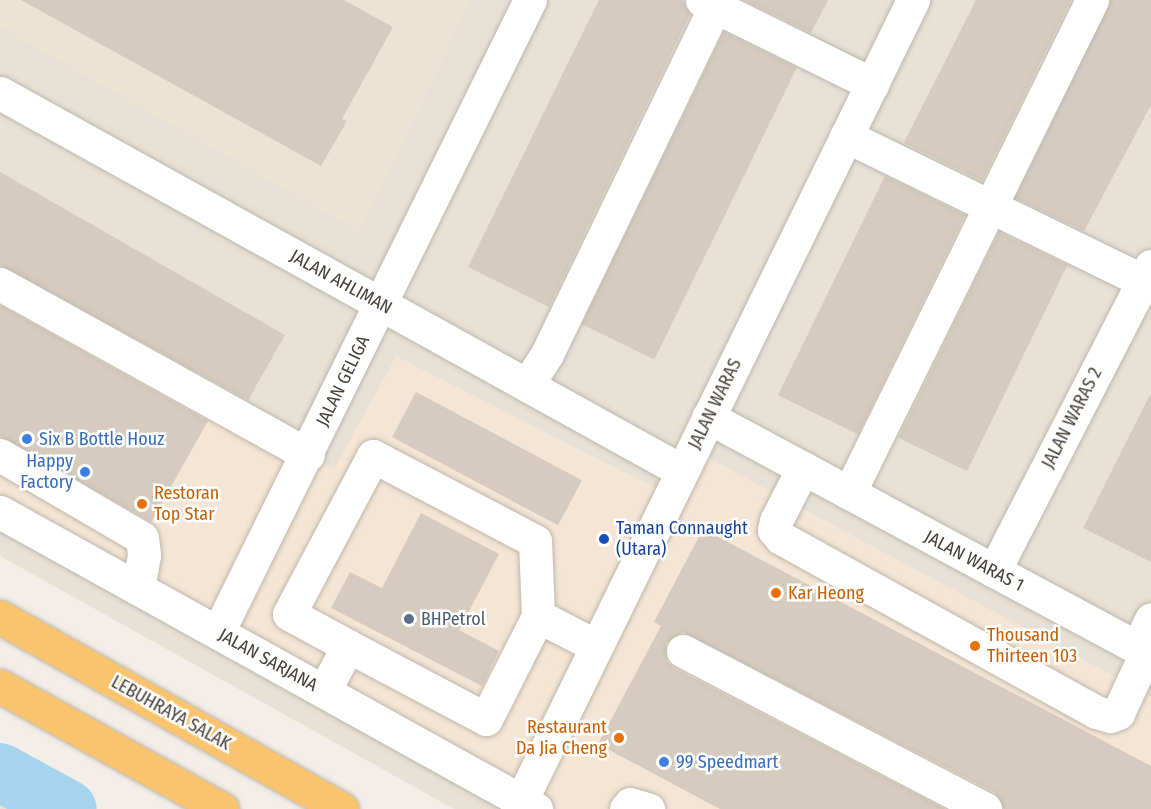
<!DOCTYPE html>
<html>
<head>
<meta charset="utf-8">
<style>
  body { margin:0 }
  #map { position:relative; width:1151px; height:809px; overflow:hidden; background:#f3efe8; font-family:"Fira Sans Condensed",sans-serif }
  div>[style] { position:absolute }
  .residential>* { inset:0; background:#e7e1d6 }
  .commercial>* { inset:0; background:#f4e5d4 }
  .education>* { inset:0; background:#ece4d2 }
  .river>* { height:58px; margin:-29px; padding:0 29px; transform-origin:29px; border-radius:29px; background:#a6d4ee }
  .building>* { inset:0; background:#d5cbbe; transform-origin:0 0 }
  .roads { filter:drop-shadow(0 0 2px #bfb7ab) drop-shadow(0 0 2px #bfb7ab) }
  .minor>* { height:33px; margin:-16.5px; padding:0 16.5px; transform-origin:16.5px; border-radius:16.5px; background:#fff }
  .highway>* { height:33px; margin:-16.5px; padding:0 16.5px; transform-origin:16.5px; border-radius:16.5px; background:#f9c46d }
  .dots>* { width:16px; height:16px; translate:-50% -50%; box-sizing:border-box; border:3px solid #fff; border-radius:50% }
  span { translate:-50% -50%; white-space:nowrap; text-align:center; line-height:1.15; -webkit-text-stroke:5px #fff; paint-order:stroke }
  .street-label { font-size:18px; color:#474037 }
  .shop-label { font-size:18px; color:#366cbe }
  .left { translate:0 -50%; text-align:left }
  .right { translate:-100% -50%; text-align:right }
  .food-label { font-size:18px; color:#c56008 }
  .transit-label { font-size:18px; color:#164399 }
  .service-label { font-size:18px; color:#4e5e75 }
</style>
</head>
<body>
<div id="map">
  <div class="residential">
    <i style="clip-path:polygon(0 0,1151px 0,1151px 809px,454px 809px,0 556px)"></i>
    <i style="clip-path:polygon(0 788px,39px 809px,0 809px)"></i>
  </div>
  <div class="commercial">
    <i style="clip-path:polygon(0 282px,334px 469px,396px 356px,683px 502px,709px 458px,1151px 696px,1151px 809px,551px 809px,0 510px)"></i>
  </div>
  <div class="education">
    <i style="clip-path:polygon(0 0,471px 0,360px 232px,0 27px)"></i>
  </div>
  <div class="river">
    <i style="left:0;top:772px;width:77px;rotate:28.6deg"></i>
  </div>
  <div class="building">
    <i style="clip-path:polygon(21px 0,344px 0,393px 27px,342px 119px,347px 121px,321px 166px)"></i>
    <i style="clip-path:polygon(599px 0,683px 0,690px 14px,549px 307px,468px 267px)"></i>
    <i style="clip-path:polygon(744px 0,828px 0,811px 33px)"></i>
    <i style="clip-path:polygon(976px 0,1071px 0,982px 181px,904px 143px)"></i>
    <i style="clip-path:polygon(1111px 0,1151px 0,1151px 105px,1084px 231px,1015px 198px)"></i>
    <i style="left:724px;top:32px;width:81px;height:325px;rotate:26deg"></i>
    <i style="clip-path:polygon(0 172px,285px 335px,248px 400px,0 265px)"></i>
    <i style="left:885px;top:176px;width:89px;height:244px;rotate:26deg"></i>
    <i style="left:999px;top:232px;width:76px;height:229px;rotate:26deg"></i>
    <i style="clip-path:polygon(0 305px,208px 421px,151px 522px,0 436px)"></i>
    <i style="left:416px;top:392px;width:188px;height:51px;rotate:28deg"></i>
    <i style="clip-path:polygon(1151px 393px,1151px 562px,1083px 528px)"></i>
    <i style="clip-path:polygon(421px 513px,499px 554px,459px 630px,499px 651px,482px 686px,331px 608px,350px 572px,382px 588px)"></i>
    <i style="clip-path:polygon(703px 529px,1151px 766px,1151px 809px,1004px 809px,994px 792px,683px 632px,666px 643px,667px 661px,674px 668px,945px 809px,720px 809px,598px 744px,661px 626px,654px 622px)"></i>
  </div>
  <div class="roads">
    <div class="minor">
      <i style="left:702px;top:0;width:190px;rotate:26.3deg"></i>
      <i style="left:0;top:93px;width:780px;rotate:29deg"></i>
      <i style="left:846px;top:136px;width:339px;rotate:26deg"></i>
      <i style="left:0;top:284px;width:352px;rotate:29deg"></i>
      <i style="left:527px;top:385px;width:37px;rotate:-57deg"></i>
      <i style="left:547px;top:354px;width:393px;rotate:-64.2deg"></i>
      <i style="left:708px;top:417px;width:503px;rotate:28.25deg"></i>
      <i style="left:0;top:455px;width:164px;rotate:30.3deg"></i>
      <i style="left:142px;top:538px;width:17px;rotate:83deg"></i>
      <i style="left:144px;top:555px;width:34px;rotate:100deg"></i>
      <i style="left:803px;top:468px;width:59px;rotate:117deg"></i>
      <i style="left:776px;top:521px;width:9px;rotate:103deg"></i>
      <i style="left:774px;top:530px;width:11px;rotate:49deg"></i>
      <i style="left:781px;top:538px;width:360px;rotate:28.9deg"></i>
      <i style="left:1096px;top:712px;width:15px;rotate:16deg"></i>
      <i style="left:1110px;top:716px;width:9px;rotate:-21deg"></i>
      <i style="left:1118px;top:713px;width:66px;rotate:-65deg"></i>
      <i style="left:849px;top:493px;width:550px;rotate:-63.76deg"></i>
      <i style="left:0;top:512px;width:613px;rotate:28.99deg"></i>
      <i style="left:994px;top:571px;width:343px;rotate:-62.8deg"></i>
      <i style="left:218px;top:632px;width:705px;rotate:-63.73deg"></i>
      <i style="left:348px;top:646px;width:67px;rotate:-151.5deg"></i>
      <i style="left:289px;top:614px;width:179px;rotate:-62deg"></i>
      <i style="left:373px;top:456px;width:183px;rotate:27.7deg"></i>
      <i style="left:535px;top:541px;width:75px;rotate:87.7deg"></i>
      <i style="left:1137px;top:648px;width:32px;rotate:-64deg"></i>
      <i style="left:683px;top:651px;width:341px;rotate:27.6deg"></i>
      <i style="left:324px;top:691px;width:51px;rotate:-61.9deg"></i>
      <i style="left:348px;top:646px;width:156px;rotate:27.9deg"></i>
      <i style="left:486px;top:719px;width:115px;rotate:-63.2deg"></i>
      <i style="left:538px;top:616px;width:65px;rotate:27.3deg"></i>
      <i style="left:517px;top:809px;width:901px;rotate:-63.92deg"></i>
      <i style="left:626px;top:809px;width:6px;rotate:-51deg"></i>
      <i style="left:630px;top:804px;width:19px;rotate:16deg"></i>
    </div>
    <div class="highway">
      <i style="left:0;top:617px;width:392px;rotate:29.3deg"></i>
      <i style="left:0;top:686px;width:254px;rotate:29deg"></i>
    </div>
  </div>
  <div class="dots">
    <i style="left:27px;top:439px;background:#3f7fe0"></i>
    <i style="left:85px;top:472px;background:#3f7fe0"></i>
    <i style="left:142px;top:504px;background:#e8710a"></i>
    <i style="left:604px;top:539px;background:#1a4fb4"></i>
    <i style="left:776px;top:593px;background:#e8710a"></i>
    <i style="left:409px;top:619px;background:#5c6f8a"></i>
    <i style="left:975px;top:646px;background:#e8710a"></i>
    <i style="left:619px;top:738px;background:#e8710a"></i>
    <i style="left:664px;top:762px;background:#3f7fe0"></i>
  </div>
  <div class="street-label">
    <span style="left:341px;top:282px;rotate:29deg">JALAN AHLIMAN</span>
    <span style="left:343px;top:381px;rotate:-64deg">JALAN GELIGA</span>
    <span style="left:715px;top:404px;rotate:-64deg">JALAN WARAS</span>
    <span style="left:1072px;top:418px;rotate:-63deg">JALAN WARAS 2</span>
    <span style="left:974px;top:561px;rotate:28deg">JALAN WARAS 1</span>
    <span style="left:268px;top:660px;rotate:29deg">JALAN SARJANA</span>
    <span style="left:171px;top:713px;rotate:29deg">LEBUHRAYA SALAK</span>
  </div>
  <div class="shop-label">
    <span class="left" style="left:39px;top:439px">Six B Bottle Houz</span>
    <span class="right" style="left:73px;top:472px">Happy<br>Factory</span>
    <span class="left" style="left:676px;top:762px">99 Speedmart</span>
  </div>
  <div class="food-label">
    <span class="left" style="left:154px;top:504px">Restoran<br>Top Star</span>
    <span class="left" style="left:788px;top:593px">Kar Heong</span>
    <span class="left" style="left:987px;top:646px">Thousand<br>Thirteen 103</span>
    <span class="right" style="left:607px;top:738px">Restaurant<br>Da Jia Cheng</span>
  </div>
  <div class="transit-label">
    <span class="left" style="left:616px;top:539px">Taman Connaught<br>(Utara)</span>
  </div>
  <div class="service-label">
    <span class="left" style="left:421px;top:619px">BHPetrol</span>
  </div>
</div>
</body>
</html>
